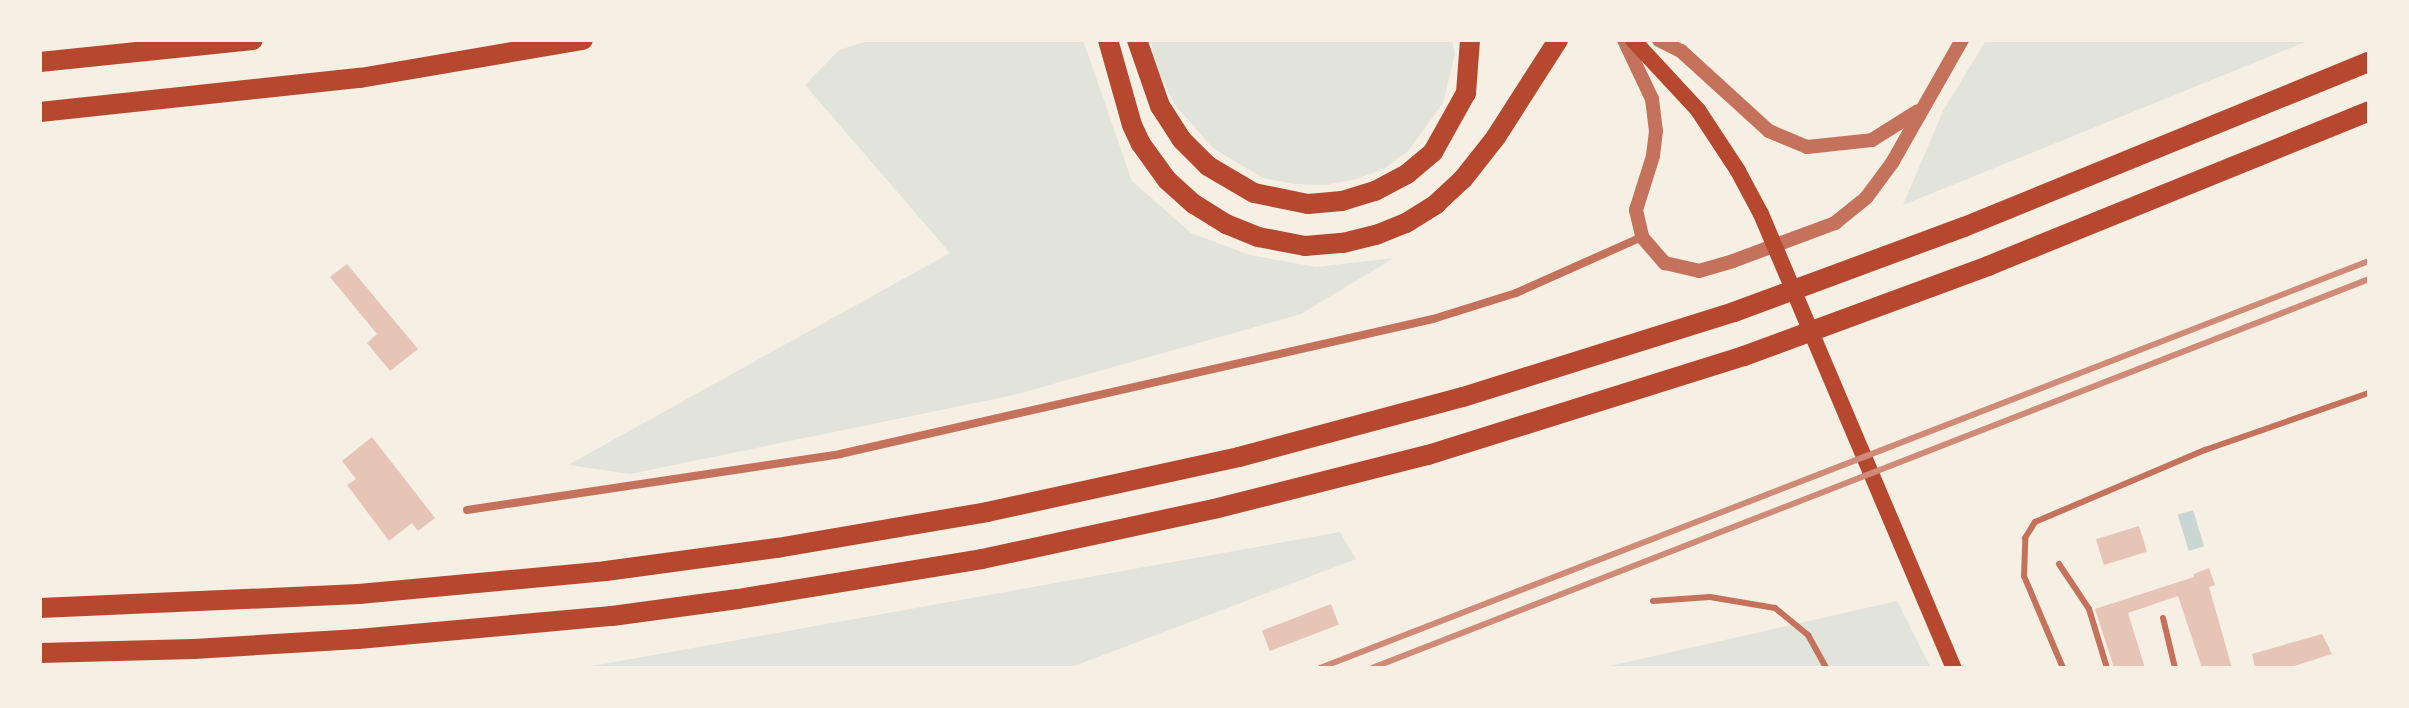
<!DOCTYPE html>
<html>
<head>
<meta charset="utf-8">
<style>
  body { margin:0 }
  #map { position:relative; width:2409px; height:708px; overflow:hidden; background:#f6efe4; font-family:"Noto Sans",sans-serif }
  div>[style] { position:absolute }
  .green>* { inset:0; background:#e2e4dc }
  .water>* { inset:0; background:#c9d6d2; transform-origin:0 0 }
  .building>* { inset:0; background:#e6c5b7; transform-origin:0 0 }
  .service>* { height:6px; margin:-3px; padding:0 3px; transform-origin:3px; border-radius:3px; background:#c5725c }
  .minor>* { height:8px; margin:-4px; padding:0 4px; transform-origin:4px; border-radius:4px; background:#c5725c }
  .tertiary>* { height:14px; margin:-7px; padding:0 7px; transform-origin:7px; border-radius:7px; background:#c5725c }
  .secondary>* { height:16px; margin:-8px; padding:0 8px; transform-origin:8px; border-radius:8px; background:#b5482f }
  .motorway>* { height:20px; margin:-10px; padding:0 10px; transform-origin:10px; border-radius:10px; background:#b5482f }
  .rail>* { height:6px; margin:-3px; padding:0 3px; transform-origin:3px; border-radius:3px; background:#cf8b77 }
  span { translate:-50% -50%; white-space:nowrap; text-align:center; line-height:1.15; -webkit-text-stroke:6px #f6efe4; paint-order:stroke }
  .frame { position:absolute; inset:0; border:42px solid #f6efe4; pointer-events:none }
</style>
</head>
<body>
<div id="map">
  <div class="green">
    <i style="clip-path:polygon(871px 40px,1083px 40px,1132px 181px,1191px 233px,1250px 255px,1316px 267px,1394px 258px,1301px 314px,1014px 395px,630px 474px,568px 465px,950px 253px,805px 85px,839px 50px)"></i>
    <i style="clip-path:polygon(1151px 40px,1452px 40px,1455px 54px,1443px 103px,1408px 151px,1385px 168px,1357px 179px,1326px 185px,1294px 184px,1263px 178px,1213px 148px,1175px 105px,1155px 64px)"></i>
    <i style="clip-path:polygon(1986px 40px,2310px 40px,1903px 205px,1943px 111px)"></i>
    <i style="clip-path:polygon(1340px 532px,1356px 559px,1069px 668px,581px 668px)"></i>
    <i style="clip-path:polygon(1897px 601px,1931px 668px,1601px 668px)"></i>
  </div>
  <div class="water">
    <i style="left:2193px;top:510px;width:38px;height:16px;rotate:73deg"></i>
  </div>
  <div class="building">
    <i style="clip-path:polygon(347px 264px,418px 349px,390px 371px,367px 343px,377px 334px,330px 277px)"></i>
    <i style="clip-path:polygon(372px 437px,435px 518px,418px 531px,412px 523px,389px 541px,347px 485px,356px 479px,342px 461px)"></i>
    <i style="left:2139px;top:526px;width:27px;height:45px;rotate:73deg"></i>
    <i style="clip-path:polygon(2209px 568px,2215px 585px,2209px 587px,2232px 668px,2202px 668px,2178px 596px,2128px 613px,2145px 668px,2114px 668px,2095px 609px,2194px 577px,2194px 574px)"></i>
    <i style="left:1331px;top:604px;width:22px;height:74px;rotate:69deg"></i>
    <i style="clip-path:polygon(2322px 634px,2332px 654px,2288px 668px,2255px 668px,2252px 654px)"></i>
  </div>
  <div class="service">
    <i style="left:2059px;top:564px;width:54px;rotate:56.3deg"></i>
    <i style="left:2089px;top:609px;width:62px;rotate:73deg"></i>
    <i style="left:1653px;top:601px;width:57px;rotate:-4deg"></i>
    <i style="left:1710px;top:597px;width:66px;rotate:9.6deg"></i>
    <i style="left:1775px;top:608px;width:43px;rotate:39.3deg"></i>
    <i style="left:1808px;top:635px;width:38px;rotate:61deg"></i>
    <i style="left:2163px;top:618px;width:51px;rotate:76.5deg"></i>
    <i style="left:2063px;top:668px;width:100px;rotate:-113deg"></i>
    <i style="left:2024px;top:576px;width:38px;rotate:-88deg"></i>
    <i style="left:2025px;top:538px;width:19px;rotate:-58deg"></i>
    <i style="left:2035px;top:522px;width:185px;rotate:-23deg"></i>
    <i style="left:2205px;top:450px;width:174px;rotate:-19.2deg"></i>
  </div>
  <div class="minor">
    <i style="left:467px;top:510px;width:377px;rotate:-8.5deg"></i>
    <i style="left:840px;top:454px;width:608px;rotate:-12.83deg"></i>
    <i style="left:1433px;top:319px;width:87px;rotate:-17.4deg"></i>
    <i style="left:1516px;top:293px;width:138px;rotate:-24deg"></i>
  </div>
  <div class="tertiary">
    <i style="left:1624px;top:40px;width:65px;rotate:64.6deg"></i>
    <i style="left:1652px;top:99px;width:32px;rotate:83deg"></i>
    <i style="left:1656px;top:131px;width:25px;rotate:97deg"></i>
    <i style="left:1653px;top:156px;width:57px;rotate:107.5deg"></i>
    <i style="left:1636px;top:210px;width:28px;rotate:77deg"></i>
    <i style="left:1642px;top:237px;width:35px;rotate:49deg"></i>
    <i style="left:1665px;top:263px;width:35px;rotate:13deg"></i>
    <i style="left:1699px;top:271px;width:35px;rotate:-16deg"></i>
    <i style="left:1733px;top:261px;width:109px;rotate:-20.4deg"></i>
    <i style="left:1835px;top:223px;width:40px;rotate:-39deg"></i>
    <i style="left:1866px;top:198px;width:44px;rotate:-53.4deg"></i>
    <i style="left:1892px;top:163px;width:142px;rotate:-60.4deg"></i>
    <i style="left:1659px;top:40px;width:25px;rotate:27deg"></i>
    <i style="left:1681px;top:51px;width:119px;rotate:42.3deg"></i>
    <i style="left:1769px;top:131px;width:41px;rotate:22.8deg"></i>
    <i style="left:1807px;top:147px;width:65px;rotate:-6.1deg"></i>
    <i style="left:1872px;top:140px;width:54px;rotate:-32.2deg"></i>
  </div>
  <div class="secondary">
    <i style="left:1633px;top:40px;width:96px;rotate:47.1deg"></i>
    <i style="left:1698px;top:110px;width:73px;rotate:56.7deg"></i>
    <i style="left:1738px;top:171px;width:49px;rotate:61.9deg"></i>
    <i style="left:1761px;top:214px;width:493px;rotate:67deg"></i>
  </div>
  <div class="motorway">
    <i style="left:1108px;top:40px;width:88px;rotate:74.2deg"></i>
    <i style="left:1132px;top:125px;width:21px;rotate:65deg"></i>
    <i style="left:1141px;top:144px;width:44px;rotate:54.2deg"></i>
    <i style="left:1167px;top:180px;width:36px;rotate:42deg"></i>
    <i style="left:1194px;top:204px;width:38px;rotate:32deg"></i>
    <i style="left:1226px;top:224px;width:35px;rotate:22deg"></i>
    <i style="left:1258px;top:237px;width:48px;rotate:10.8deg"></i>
    <i style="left:1305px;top:246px;width:38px;rotate:-5deg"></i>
    <i style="left:1343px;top:243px;width:34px;rotate:-14deg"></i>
    <i style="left:1376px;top:235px;width:32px;rotate:-22deg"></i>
    <i style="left:1406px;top:223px;width:36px;rotate:-32deg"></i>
    <i style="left:1436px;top:204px;width:37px;rotate:-43deg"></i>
    <i style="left:1463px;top:179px;width:53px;rotate:-51.8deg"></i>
    <i style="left:1496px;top:137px;width:115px;rotate:-57.4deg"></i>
    <i style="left:1137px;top:40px;width:70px;rotate:70.8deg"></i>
    <i style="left:1160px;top:106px;width:40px;rotate:57.1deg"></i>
    <i style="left:1182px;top:140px;width:37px;rotate:45deg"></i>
    <i style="left:1208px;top:166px;width:53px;rotate:30.4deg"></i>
    <i style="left:1254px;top:193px;width:55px;rotate:11.5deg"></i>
    <i style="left:1308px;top:204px;width:34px;rotate:-5deg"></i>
    <i style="left:1342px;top:201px;width:34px;rotate:-17deg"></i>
    <i style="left:1375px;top:191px;width:36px;rotate:-28deg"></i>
    <i style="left:1407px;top:174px;width:34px;rotate:-40deg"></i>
    <i style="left:1433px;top:152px;width:68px;rotate:-60.8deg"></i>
    <i style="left:1466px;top:93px;width:53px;rotate:-85.7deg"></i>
    <i style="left:40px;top:62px;width:214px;rotate:-5.9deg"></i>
    <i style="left:40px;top:112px;width:322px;rotate:-6.1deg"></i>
    <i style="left:360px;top:78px;width:226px;rotate:-9.7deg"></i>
    <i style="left:40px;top:608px;width:319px;rotate:-2.5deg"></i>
    <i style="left:359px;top:594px;width:248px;rotate:-5.3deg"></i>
    <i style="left:606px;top:571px;width:173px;rotate:-7.7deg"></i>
    <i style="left:777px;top:548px;width:213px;rotate:-9.7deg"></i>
    <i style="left:987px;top:512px;width:258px;rotate:-12.3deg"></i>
    <i style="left:1239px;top:457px;width:232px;rotate:-15deg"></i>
    <i style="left:1463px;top:397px;width:284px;rotate:-17.4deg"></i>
    <i style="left:1734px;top:312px;width:245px;rotate:-20.3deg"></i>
    <i style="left:1964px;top:227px;width:437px;rotate:-22.2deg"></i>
    <i style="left:40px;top:653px;width:154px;rotate:-1.5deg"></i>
    <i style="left:194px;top:649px;width:164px;rotate:-3.5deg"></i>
    <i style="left:358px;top:639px;width:255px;rotate:-5.2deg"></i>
    <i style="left:612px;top:616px;width:127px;rotate:-7.7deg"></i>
    <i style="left:738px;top:599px;width:247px;rotate:-9.3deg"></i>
    <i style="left:982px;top:559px;width:237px;rotate:-12.2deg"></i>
    <i style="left:1214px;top:509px;width:221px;rotate:-14.2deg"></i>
    <i style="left:1428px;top:455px;width:331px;rotate:-17.4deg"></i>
    <i style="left:1744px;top:356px;width:260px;rotate:-20.2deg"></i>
    <i style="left:1988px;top:266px;width:411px;rotate:-22.1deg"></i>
  </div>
  <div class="rail">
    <i style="left:1320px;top:668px;width:1125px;rotate:-21.21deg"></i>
    <i style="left:1372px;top:668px;width:1070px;rotate:-21.31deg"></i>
  </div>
  <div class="frame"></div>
</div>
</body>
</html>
